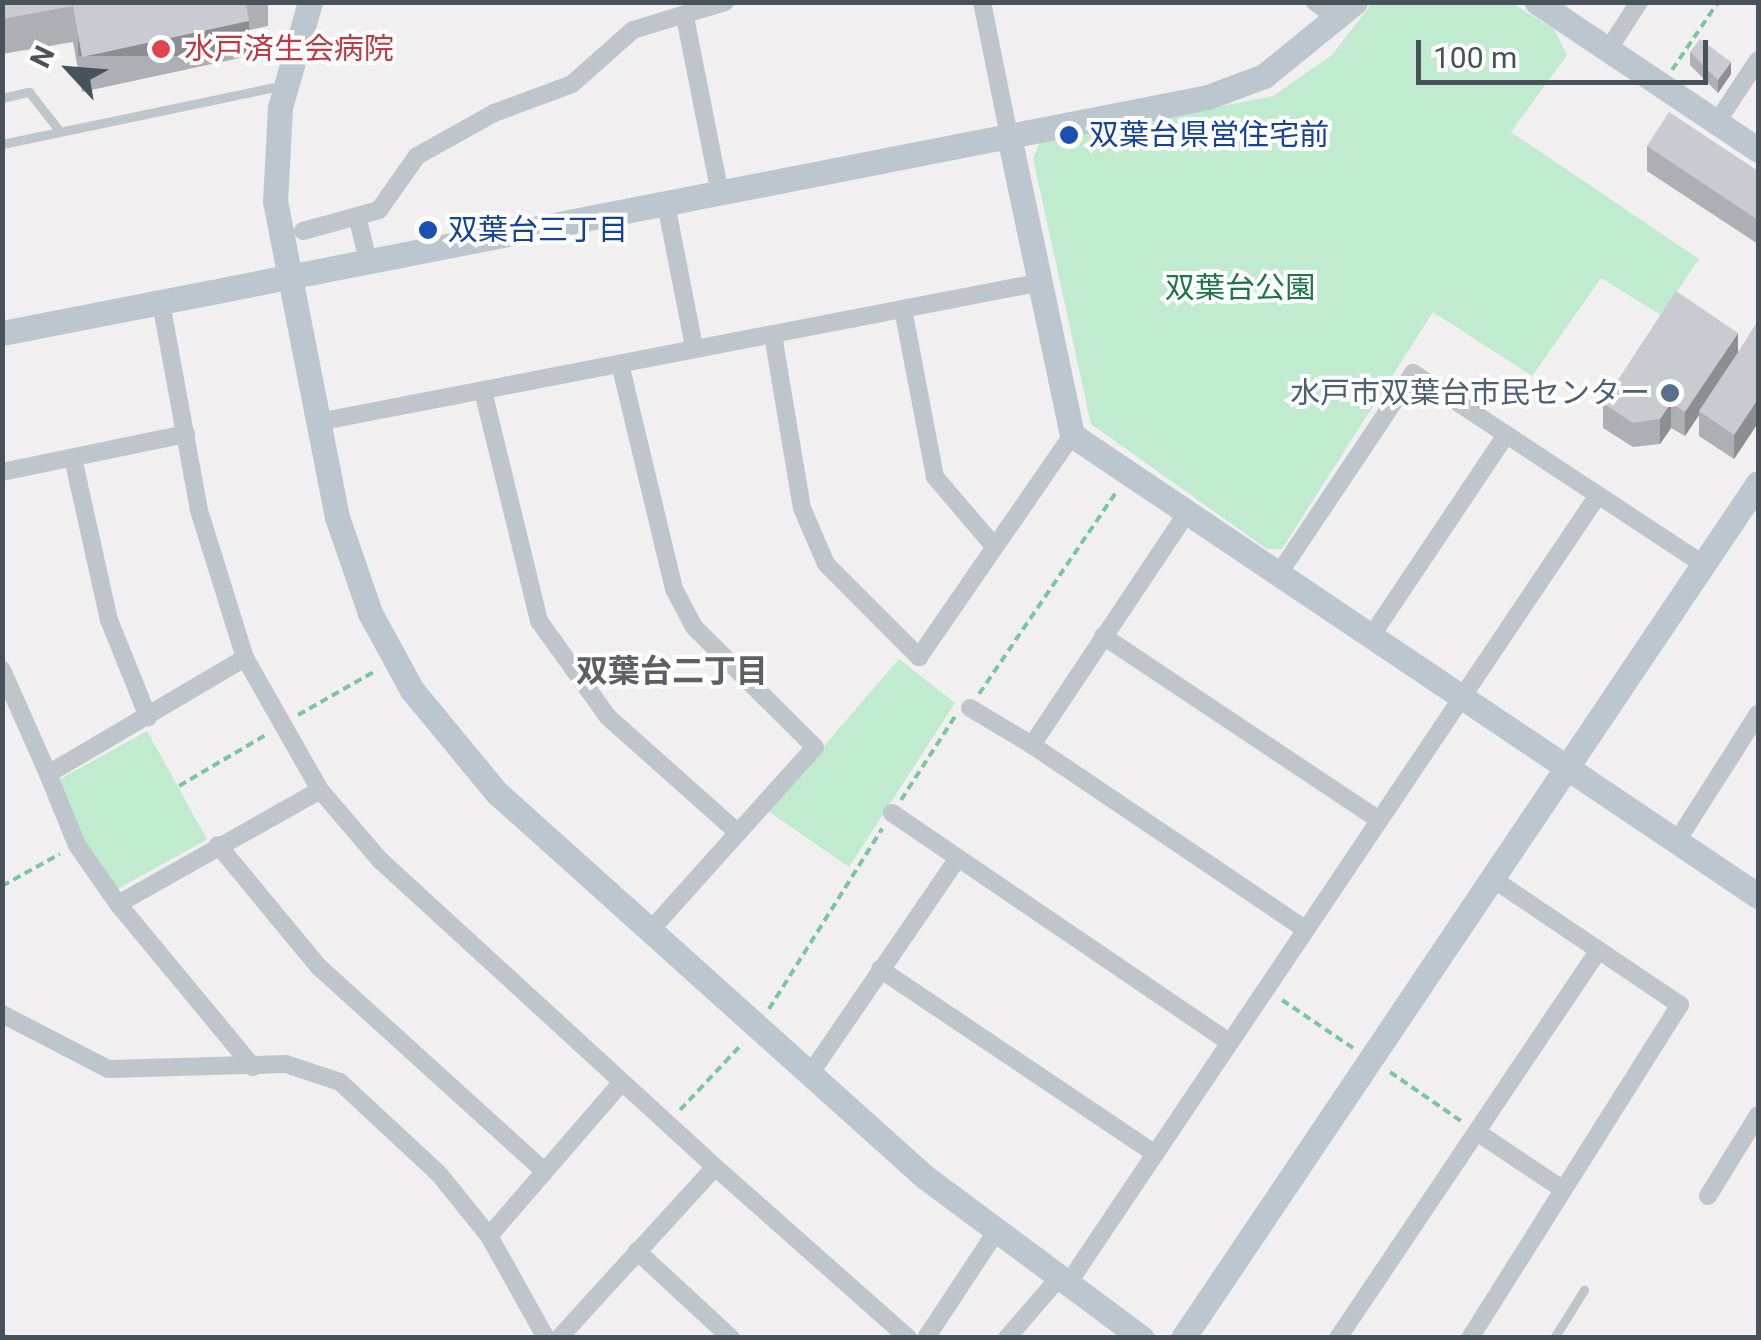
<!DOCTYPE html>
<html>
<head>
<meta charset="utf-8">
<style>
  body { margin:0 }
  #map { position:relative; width:1761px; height:1340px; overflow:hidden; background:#f1efef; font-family:Roboto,"Noto Sans JP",sans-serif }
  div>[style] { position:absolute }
  .green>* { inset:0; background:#c0ebcf; transform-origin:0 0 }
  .path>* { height:4px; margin-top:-2px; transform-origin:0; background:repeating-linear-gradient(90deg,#7bc69f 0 8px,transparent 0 13px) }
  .lane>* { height:9px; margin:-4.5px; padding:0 4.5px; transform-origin:4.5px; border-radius:4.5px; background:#bec6cc }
  .street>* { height:18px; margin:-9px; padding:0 9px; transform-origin:9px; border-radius:9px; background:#bec6cc }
  .secondary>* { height:25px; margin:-12.5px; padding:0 12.5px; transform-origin:12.5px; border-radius:12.5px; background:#bcc6cf }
  .wall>* { inset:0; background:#adafb4 }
  .shaded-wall>* { inset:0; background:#8d8e92; transform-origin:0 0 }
  .building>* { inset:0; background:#c9cbd1 }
  .dots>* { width:28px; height:28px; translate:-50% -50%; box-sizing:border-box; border:5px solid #fff; border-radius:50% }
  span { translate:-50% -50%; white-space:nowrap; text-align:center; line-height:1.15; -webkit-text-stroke:8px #fff; paint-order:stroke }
  .health-label { font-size:30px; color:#be3a42 }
  .left { translate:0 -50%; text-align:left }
  .transit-label { font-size:30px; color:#164399 }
  .park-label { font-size:30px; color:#1e7647 }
  .service-label { font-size:30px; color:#4e5e75 }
  .right { translate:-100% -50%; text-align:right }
  .neighbourhood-label { font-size:32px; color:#5c5f63; font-weight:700 }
  .frame { position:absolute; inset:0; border:5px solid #48525a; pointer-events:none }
  .north { position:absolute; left:20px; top:20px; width:100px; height:100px; -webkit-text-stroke:8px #fff; paint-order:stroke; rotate:296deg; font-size:28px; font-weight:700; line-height:40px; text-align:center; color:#48525a }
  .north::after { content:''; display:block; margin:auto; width:35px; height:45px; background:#48525a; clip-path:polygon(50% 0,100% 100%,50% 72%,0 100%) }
  .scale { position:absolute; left:1416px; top:40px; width:292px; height:45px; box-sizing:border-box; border:5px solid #48525a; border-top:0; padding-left:12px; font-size:30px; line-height:35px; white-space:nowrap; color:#48525a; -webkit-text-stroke:8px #fff; paint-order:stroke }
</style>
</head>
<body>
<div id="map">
  <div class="green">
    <i style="clip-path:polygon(1372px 3px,1512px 3px,1554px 29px,1567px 55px,1511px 132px,1699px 259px,1661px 315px,1601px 278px,1532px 376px,1433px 312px,1282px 549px,1267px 549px,1091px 424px,1033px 158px,1040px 142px,1273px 96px,1332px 55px)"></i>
    <i style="clip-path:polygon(899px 659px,955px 703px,849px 867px,768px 811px)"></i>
    <i style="left:147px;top:731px;width:124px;height:109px;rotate:61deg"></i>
  </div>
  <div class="path">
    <i style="left:1672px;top:70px;width:82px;rotate:-55.9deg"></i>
    <i style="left:979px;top:694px;width:245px;rotate:-55.8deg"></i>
    <i style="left:298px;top:715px;width:91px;rotate:-29.7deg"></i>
    <i style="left:179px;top:786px;width:104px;rotate:-30.5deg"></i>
    <i style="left:901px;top:800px;width:101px;rotate:-57.1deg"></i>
    <i style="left:2px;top:886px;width:66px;rotate:-28.9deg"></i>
    <i style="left:1282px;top:1000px;width:86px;rotate:34.1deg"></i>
    <i style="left:769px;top:1009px;width:213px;rotate:-57.9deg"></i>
    <i style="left:1390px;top:1072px;width:86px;rotate:34.6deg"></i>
    <i style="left:680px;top:1110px;width:91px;rotate:-46.8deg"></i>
  </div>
  <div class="lane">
    <i style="left:2px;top:98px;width:28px;rotate:-13deg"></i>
    <i style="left:29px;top:92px;width:47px;rotate:51.9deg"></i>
    <i style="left:2px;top:144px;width:288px;rotate:-11.8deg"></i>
    <i style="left:1554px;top:1338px;width:57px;rotate:-58deg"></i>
  </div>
  <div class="street">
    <i style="left:982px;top:2px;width:137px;rotate:78.6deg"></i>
    <i style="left:1315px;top:2px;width:31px;rotate:36deg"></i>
    <i style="left:685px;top:17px;width:180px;rotate:78.8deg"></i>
    <i style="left:1608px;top:50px;width:57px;rotate:-57.1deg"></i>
    <i style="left:1717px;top:122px;width:74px;rotate:-56.5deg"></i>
    <i style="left:666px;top:204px;width:146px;rotate:78.9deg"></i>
    <i style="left:358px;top:220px;width:42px;rotate:76.3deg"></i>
    <i style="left:303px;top:231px;width:79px;rotate:-15.4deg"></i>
    <i style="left:379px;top:210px;width:66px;rotate:-54.9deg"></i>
    <i style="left:417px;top:156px;width:88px;rotate:-29.2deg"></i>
    <i style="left:494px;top:113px;width:83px;rotate:-20.4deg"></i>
    <i style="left:572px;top:84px;width:81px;rotate:-41.5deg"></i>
    <i style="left:633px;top:30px;width:96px;rotate:-16.9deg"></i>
    <i style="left:903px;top:309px;width:171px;rotate:79.2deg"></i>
    <i style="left:935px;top:477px;width:91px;rotate:49.5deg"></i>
    <i style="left:773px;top:335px;width:175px;rotate:80.5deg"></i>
    <i style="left:802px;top:508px;width:61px;rotate:66.8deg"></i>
    <i style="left:826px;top:564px;width:132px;rotate:45deg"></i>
    <i style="left:919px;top:657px;width:270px;rotate:-55.4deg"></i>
    <i style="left:620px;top:364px;width:231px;rotate:76.5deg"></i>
    <i style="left:674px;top:589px;width:43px;rotate:62.2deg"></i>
    <i style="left:694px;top:627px;width:170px;rotate:44.8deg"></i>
    <i style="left:815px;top:747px;width:247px;rotate:131.9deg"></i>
    <i style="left:483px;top:391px;width:237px;rotate:76.3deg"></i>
    <i style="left:539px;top:621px;width:118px;rotate:54.3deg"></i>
    <i style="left:608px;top:717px;width:173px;rotate:41.7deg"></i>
    <i style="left:318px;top:422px;width:737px;rotate:-10.94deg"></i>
    <i style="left:73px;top:458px;width:166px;rotate:77.5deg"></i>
    <i style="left:109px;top:620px;width:105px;rotate:68.1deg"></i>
    <i style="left:2px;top:472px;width:188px;rotate:-11.7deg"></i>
    <i style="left:1186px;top:514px;width:278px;rotate:123.7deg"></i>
    <i style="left:1032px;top:745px;width:329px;rotate:34deg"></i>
    <i style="left:1278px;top:575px;width:243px;rotate:-56.2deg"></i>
    <i style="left:1413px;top:373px;width:347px;rotate:33.4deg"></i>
    <i style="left:1103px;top:636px;width:329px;rotate:33.7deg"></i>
    <i style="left:1370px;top:638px;width:244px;rotate:-56.2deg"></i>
    <i style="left:245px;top:658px;width:152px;rotate:60.4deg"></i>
    <i style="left:2px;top:670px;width:114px;rotate:66.1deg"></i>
    <i style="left:48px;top:774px;width:229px;rotate:-30.5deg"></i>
    <i style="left:245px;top:658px;width:155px;rotate:-107.3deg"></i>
    <i style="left:199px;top:510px;width:211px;rotate:-100.4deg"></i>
    <i style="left:970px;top:708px;width:72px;rotate:30.8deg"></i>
    <i style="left:48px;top:774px;width:77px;rotate:67.8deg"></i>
    <i style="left:77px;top:845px;width:72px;rotate:55.2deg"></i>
    <i style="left:892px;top:813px;width:407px;rotate:34.2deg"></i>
    <i style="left:1677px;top:841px;width:151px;rotate:-57.5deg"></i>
    <i style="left:218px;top:845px;width:158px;rotate:50.4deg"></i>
    <i style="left:319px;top:967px;width:304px;rotate:42.2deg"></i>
    <i style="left:880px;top:969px;width:331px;rotate:33.9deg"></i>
    <i style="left:2px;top:1014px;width:119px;rotate:27.4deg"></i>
    <i style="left:108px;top:1069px;width:178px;rotate:-1.6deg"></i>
    <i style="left:286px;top:1064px;width:57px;rotate:18.4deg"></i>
    <i style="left:340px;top:1082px;width:135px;rotate:42.9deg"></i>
    <i style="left:439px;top:1174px;width:80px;rotate:51.1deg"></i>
    <i style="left:489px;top:1236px;width:117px;rotate:60.8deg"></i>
    <i style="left:253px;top:1067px;width:212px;rotate:-129.6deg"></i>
    <i style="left:118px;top:904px;width:232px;rotate:-29.4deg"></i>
    <i style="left:320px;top:790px;width:92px;rotate:49.4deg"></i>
    <i style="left:380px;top:860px;width:454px;rotate:42.5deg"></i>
    <i style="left:810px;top:1074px;width:260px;rotate:-55.6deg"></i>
    <i style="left:1477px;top:1132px;width:102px;rotate:33.8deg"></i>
    <i style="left:1708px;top:1196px;width:95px;rotate:-58.3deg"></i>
    <i style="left:489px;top:1236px;width:202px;rotate:-49.2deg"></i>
    <i style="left:637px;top:1251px;width:128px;rotate:42.8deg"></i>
    <i style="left:1067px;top:1285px;width:952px;rotate:-56.09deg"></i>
    <i style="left:559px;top:1338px;width:231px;rotate:-47.6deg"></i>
    <i style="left:715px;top:1167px;width:258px;rotate:41.5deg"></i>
    <i style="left:926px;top:1338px;width:123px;rotate:-56.6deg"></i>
    <i style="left:1007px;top:1338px;width:78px;rotate:-49.2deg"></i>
    <i style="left:1338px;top:1338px;width:466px;rotate:-56.1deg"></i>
    <i style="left:1470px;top:1338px;width:394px;rotate:-57.8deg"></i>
    <i style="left:1680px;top:1005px;width:225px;rotate:-146deg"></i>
  </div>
  <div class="secondary">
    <i style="left:310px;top:2px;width:109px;rotate:105.9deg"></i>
    <i style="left:280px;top:107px;width:94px;rotate:93deg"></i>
    <i style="left:275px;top:201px;width:322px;rotate:78.9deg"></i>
    <i style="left:337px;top:517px;width:102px;rotate:71deg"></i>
    <i style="left:370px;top:613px;width:88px;rotate:61.4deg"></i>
    <i style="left:412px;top:690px;width:132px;rotate:50.5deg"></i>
    <i style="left:496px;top:792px;width:576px;rotate:41.91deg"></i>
    <i style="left:925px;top:1177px;width:270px;rotate:36.6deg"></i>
    <i style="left:1537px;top:2px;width:266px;rotate:33.8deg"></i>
    <i style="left:1009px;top:136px;width:306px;rotate:78.1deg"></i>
    <i style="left:1072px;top:435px;width:827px;rotate:33.9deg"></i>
    <i style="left:2px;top:333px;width:1229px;rotate:-11.07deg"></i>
    <i style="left:1208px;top:97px;width:60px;rotate:-20.6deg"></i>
    <i style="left:1264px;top:76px;width:117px;rotate:-39.1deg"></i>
    <i style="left:1183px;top:1338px;width:1030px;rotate:-56.08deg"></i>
  </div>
  <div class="wall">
    <i style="clip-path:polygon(2px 2px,268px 2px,268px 26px,249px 30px,249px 56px,82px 92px,73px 42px,2px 54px)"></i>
    <i style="clip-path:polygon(1690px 52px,1731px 74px,1718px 93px,1690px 65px)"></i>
    <i style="clip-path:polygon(1647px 146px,1758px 171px,1758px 244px,1647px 171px)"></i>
    <i style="clip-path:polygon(1758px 321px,1758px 423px,1734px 459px,1699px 436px,1699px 415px,1685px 436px,1671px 428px,1660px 444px,1633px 447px,1603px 428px,1603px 403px,1738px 353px)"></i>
  </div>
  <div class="shaded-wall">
    <i style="left:249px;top:21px;width:35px;height:171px;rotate:90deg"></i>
    <i style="clip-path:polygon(1731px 62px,1731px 74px,1718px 93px,1718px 80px)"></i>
    <i style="clip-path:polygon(1738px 333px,1738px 358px,1699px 411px,1699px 415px,1685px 436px,1685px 412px)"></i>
    <i style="clip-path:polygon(1758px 399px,1758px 423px,1734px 459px,1734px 435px)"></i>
    <i style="clip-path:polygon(1671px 403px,1671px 428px,1660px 444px,1660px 419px)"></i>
  </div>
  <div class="building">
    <i style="clip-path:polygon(2px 2px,246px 2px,249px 21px,82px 57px,73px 6px,2px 19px)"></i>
    <i style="clip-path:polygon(1700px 39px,1731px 62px,1718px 80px,1690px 52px)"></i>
    <i style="clip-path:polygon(1669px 112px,1758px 171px,1758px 220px,1647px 146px)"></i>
    <i style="clip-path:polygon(1676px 291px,1738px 333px,1685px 412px,1671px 403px,1660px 419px,1633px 423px,1603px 403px)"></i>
    <i style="clip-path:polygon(1758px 322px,1758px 399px,1734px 435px,1699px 411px)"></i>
  </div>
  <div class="dots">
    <i style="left:161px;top:49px;background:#e0444e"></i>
    <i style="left:1069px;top:135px;background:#1a4fb4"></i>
    <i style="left:428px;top:230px;background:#1a4fb4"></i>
    <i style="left:1670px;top:393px;background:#5c6f8a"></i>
  </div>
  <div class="health-label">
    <span class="left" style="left:184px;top:49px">水戸済生会病院</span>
  </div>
  <div class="transit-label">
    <span class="left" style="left:1089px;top:135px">双葉台県営住宅前</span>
    <span class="left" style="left:448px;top:230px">双葉台三丁目</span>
  </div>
  <div class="park-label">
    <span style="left:1240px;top:288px">双葉台公園</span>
  </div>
  <div class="service-label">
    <span class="right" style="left:1650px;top:393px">水戸市双葉台市民センター</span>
  </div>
  <div class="neighbourhood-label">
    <span style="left:672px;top:671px">双葉台二丁目</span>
  </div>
  <div class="frame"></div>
  <div class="north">N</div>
  <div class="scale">100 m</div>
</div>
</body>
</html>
